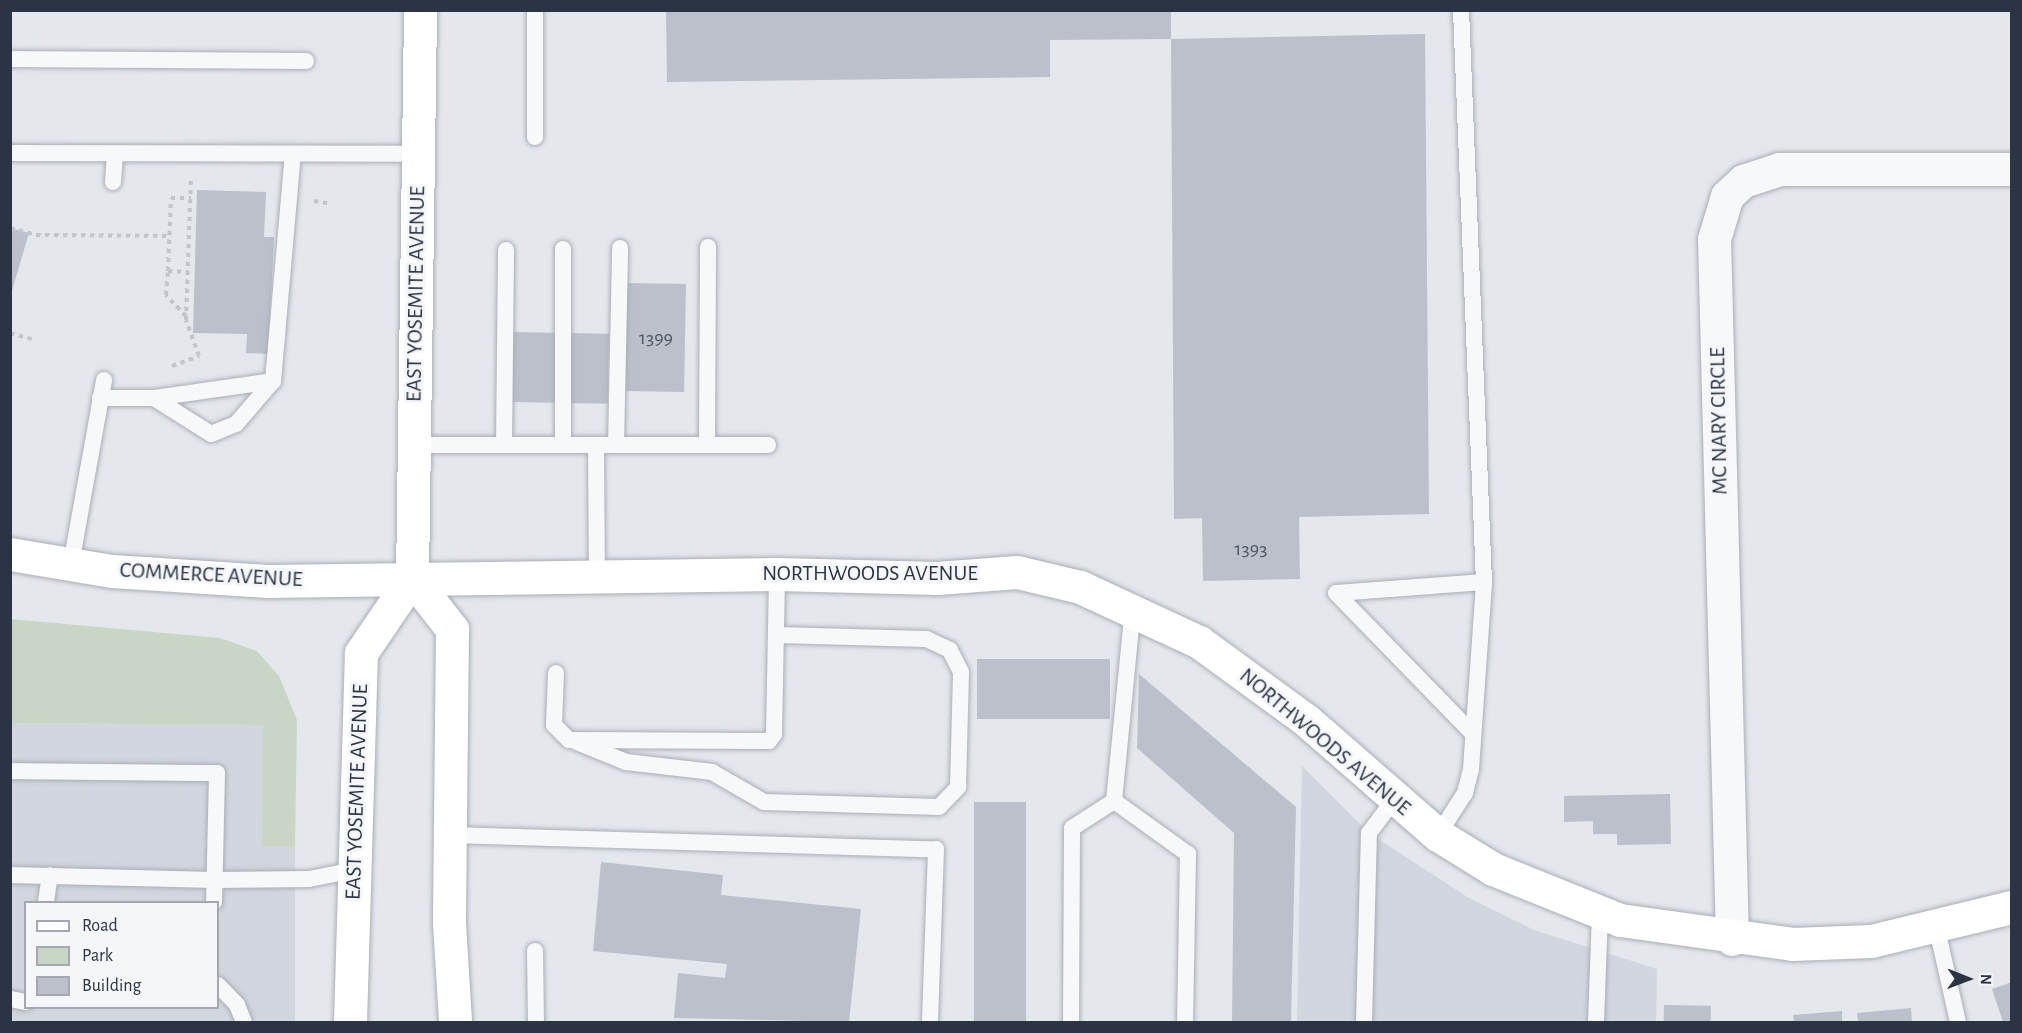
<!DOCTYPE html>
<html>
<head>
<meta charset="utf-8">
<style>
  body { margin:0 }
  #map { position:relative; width:2022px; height:1033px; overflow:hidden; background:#e4e7ec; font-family:"Alegreya Sans",sans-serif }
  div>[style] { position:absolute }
  .built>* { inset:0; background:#d2d6de }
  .green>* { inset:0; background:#c9d6c5 }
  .building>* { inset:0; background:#bbc0ca; transform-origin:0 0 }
  .path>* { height:4px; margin-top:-2px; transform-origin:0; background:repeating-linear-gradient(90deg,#c2c5cb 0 4.5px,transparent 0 9px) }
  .roads { filter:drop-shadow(0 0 2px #a9aeb7) drop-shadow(0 0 2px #a9aeb7) }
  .lane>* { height:16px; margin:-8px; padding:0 8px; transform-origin:8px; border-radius:8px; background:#f7f8fa }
  .street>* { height:33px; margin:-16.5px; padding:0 16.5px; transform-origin:16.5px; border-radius:16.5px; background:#f7f8fa }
  .secondary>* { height:33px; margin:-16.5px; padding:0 16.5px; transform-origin:16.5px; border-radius:16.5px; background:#fff }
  span { translate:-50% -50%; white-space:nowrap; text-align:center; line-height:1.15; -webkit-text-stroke:6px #f4f6f9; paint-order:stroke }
  .number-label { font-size:20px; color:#4f5766 }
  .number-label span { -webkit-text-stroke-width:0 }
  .street-label { font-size:22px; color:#2b3445 }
  .frame { position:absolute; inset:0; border:12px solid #2b3445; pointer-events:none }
  .legend { position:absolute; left:24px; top:901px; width:195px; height:108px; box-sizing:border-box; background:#f4f6f9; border:2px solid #a4a8b1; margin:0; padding:8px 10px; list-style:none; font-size:18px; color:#2b3445 }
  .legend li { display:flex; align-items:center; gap:12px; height:30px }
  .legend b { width:30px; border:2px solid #a4a8b1 }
  .north { position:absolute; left:1938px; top:949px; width:60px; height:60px; -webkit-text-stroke:4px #f4f6f9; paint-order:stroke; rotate:91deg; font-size:16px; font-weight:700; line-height:24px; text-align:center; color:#2b3445 }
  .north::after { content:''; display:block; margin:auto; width:21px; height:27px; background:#2b3445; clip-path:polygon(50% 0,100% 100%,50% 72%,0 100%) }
</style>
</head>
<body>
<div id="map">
  <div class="built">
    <i style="clip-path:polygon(evenodd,11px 723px,263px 725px,262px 846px,295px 847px,295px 1022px,11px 1022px,11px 723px,26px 902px,218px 902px,218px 1008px,26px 1008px,26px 902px)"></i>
    <i style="clip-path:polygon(1302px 766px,1369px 833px,1469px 898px,1534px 930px,1657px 969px,1656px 1022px,1297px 1022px)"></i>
  </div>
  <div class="green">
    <i style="clip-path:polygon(10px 619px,220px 638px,257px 651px,279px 676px,297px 720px,295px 847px,262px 846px,263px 725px,11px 723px)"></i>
  </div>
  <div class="building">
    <i style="clip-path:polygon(666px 10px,1171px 10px,1171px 39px,1050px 40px,1050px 77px,667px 82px)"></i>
    <i style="clip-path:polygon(1425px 34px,1429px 514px,1299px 517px,1300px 579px,1203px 581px,1202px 518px,1174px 519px,1171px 39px)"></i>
    <i style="clip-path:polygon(197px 190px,266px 192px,264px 237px,274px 237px,268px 354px,246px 353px,247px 334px,193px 333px)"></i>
    <i style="clip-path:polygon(10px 228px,29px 233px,11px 294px,10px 294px)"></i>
    <i style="left:627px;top:283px;width:59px;height:108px;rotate:1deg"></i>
    <i style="left:512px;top:332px;width:97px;height:70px;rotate:1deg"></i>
    <i style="left:977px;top:659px;width:133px;height:60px"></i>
    <i style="clip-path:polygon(1139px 674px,1296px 807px,1291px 1022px,1232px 1022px,1234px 833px,1137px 748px)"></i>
    <i style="clip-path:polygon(1670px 794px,1671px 844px,1617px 845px,1617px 834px,1593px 834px,1593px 821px,1564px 822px,1564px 796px)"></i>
    <i style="left:974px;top:802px;width:52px;height:220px"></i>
    <i style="clip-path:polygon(601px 862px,723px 875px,721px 895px,861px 909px,849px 1022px,674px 1018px,678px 973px,725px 978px,727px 964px,593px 951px)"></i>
    <i style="clip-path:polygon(2012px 982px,2012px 1022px,2003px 1022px,1992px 989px)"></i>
    <i style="left:1664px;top:1005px;width:47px;height:17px;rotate:1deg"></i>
    <i style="clip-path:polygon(1911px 1008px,1912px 1022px,1858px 1022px,1857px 1013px)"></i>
    <i style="clip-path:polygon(1842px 1011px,1842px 1022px,1794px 1022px,1793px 1015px)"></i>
  </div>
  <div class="path">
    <i style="left:314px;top:201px;width:17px;rotate:10deg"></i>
    <i style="left:10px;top:228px;width:27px;rotate:15deg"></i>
    <i style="left:36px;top:235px;width:133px;rotate:0.4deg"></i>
    <i style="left:168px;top:271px;width:20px;rotate:3deg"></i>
    <i style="left:186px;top:316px;width:29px;rotate:-134deg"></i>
    <i style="left:166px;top:295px;width:24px;rotate:-85deg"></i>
    <i style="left:168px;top:271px;width:73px;rotate:-87.6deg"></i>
    <i style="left:171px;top:198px;width:20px"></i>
    <i style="left:10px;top:333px;width:26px;rotate:16deg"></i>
    <i style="left:172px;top:366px;width:29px;rotate:-20deg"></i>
    <i style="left:199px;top:356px;width:38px;rotate:-110deg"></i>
    <i style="left:186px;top:320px;width:142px;rotate:-88deg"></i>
  </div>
  <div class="roads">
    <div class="lane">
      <i style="left:1461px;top:10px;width:572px;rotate:87.7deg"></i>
      <i style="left:10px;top:59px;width:296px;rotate:0.4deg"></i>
      <i style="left:535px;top:137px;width:127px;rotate:-90deg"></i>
      <i style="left:10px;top:153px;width:407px;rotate:0.1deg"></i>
      <i style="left:113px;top:182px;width:28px;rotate:-86deg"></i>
      <i style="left:100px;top:398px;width:54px"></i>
      <i style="left:154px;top:398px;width:67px;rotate:32.3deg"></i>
      <i style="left:211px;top:434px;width:27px;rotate:-22deg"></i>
      <i style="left:236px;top:424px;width:57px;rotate:-49.3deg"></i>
      <i style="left:273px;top:381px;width:228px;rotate:-85deg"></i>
      <i style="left:154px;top:398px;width:120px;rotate:-8.1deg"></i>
      <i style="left:414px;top:445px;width:354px"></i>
      <i style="left:504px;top:445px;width:195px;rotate:-89.4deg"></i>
      <i style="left:563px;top:445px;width:196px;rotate:-90deg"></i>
      <i style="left:596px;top:445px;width:131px;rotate:89.6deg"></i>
      <i style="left:616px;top:445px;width:197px;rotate:-88.8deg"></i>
      <i style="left:707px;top:445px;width:198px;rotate:-89.7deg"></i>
      <i style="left:71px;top:564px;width:187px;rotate:-79.8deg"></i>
      <i style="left:556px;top:673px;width:52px;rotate:92.2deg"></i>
      <i style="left:554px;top:725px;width:21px;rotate:45deg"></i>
      <i style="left:569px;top:740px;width:200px;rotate:0.3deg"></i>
      <i style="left:769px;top:741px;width:9px;rotate:-54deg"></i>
      <i style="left:774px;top:734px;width:160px;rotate:-88.9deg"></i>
      <i style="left:577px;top:742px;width:53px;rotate:22.2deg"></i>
      <i style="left:626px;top:762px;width:87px;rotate:6.6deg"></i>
      <i style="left:712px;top:772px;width:60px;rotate:30deg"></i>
      <i style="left:764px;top:802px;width:175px;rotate:1.6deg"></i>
      <i style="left:939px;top:807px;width:28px;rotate:-46deg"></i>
      <i style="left:958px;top:787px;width:115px;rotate:-88.5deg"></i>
      <i style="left:961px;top:672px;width:25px;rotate:-117deg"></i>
      <i style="left:950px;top:650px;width:26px;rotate:-155deg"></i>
      <i style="left:926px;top:639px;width:150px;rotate:-178.5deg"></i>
      <i style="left:10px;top:771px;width:207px;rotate:0.6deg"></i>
      <i style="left:217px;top:773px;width:129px;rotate:91.3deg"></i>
      <i style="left:1114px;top:801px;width:91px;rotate:35.6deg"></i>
      <i style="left:1188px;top:854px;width:168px;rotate:91deg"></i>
      <i style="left:1114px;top:801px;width:194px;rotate:-84.4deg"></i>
      <i style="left:450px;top:835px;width:486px;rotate:1.7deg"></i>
      <i style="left:936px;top:849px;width:173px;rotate:92deg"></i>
      <i style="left:1438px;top:835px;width:50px;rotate:-57.3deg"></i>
      <i style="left:1465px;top:793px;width:25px;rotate:-76deg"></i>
      <i style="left:1471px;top:769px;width:187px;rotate:-86deg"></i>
      <i style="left:1484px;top:582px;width:148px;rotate:175.7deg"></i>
      <i style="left:1336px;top:593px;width:195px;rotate:45.8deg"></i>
      <i style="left:10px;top:875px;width:205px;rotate:1.4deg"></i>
      <i style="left:215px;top:880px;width:94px;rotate:-0.6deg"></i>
      <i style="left:309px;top:879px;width:47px;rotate:-11.1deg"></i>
      <i style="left:46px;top:902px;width:27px;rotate:-82deg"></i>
      <i style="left:1937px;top:929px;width:95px;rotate:77.3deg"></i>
      <i style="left:535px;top:951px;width:71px;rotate:89.2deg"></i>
      <i style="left:218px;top:985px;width:28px;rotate:46deg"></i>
      <i style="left:237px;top:1005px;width:18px;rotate:68deg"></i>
      <i style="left:10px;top:999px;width:16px;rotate:11deg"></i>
      <i style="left:1071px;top:1022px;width:194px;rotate:-89.7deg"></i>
      <i style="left:1072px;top:828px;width:50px;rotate:-32.7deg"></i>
      <i style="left:1364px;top:1022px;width:189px;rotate:-88.5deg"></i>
      <i style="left:1369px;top:833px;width:40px;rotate:-53deg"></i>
      <i style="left:1596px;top:1022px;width:109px;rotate:-87.9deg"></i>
    </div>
    <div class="street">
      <i style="left:1732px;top:939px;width:700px;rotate:-91.47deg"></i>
      <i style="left:1714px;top:239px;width:45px;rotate:-73.2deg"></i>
      <i style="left:1727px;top:196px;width:22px;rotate:-43deg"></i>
      <i style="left:1743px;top:181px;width:38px;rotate:-18deg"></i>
      <i style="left:1779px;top:169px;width:233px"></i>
    </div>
    <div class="secondary">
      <i style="left:10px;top:554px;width:103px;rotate:9.5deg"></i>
      <i style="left:112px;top:571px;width:156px;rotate:3.7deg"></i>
      <i style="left:268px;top:581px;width:509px;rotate:-0.79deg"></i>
      <i style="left:777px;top:574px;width:160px;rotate:1.4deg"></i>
      <i style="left:937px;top:578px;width:80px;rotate:-4.3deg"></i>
      <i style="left:1017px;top:572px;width:65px;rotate:13.4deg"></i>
      <i style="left:1080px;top:587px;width:131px;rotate:24.8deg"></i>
      <i style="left:1199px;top:642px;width:132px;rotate:36.1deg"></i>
      <i style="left:1306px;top:720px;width:175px;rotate:41.1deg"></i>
      <i style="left:1438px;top:835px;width:65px;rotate:31.7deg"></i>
      <i style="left:1493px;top:869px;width:137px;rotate:21.9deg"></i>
      <i style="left:1620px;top:920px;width:174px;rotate:7.9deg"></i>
      <i style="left:1792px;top:944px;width:79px;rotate:-2.2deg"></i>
      <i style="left:1871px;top:941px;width:145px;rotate:-13.6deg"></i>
      <i style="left:412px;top:578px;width:65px;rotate:51.9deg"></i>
      <i style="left:452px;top:629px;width:294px;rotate:90.6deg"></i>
      <i style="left:449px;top:923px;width:99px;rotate:86.5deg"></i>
      <i style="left:350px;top:1022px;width:369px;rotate:-88.3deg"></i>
      <i style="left:361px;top:653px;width:91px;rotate:-55.8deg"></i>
      <i style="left:412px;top:578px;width:568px;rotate:-89.19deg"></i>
    </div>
  </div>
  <div class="number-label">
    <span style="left:656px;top:338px">1399</span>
    <span style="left:1251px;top:549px">1393</span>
  </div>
  <div class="street-label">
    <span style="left:416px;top:294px;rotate:-89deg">EAST YOSEMITE AVENUE</span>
    <span style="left:1719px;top:421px;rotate:-91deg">MC NARY CIRCLE</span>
    <span style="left:870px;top:574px">NORTHWOODS AVENUE</span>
    <span style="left:211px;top:575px;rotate:3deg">COMMERCE AVENUE</span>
    <span style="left:1325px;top:742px;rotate:40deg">NORTHWOODS AVENUE</span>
    <span style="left:357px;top:792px;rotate:-88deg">EAST YOSEMITE AVENUE</span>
  </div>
  <div class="frame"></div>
  <ul class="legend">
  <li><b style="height:8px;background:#fff"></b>Road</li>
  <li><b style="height:16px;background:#c9d6c5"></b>Park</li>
  <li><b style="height:16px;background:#bbc0ca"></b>Building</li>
  </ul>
  <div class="north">N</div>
</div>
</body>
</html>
